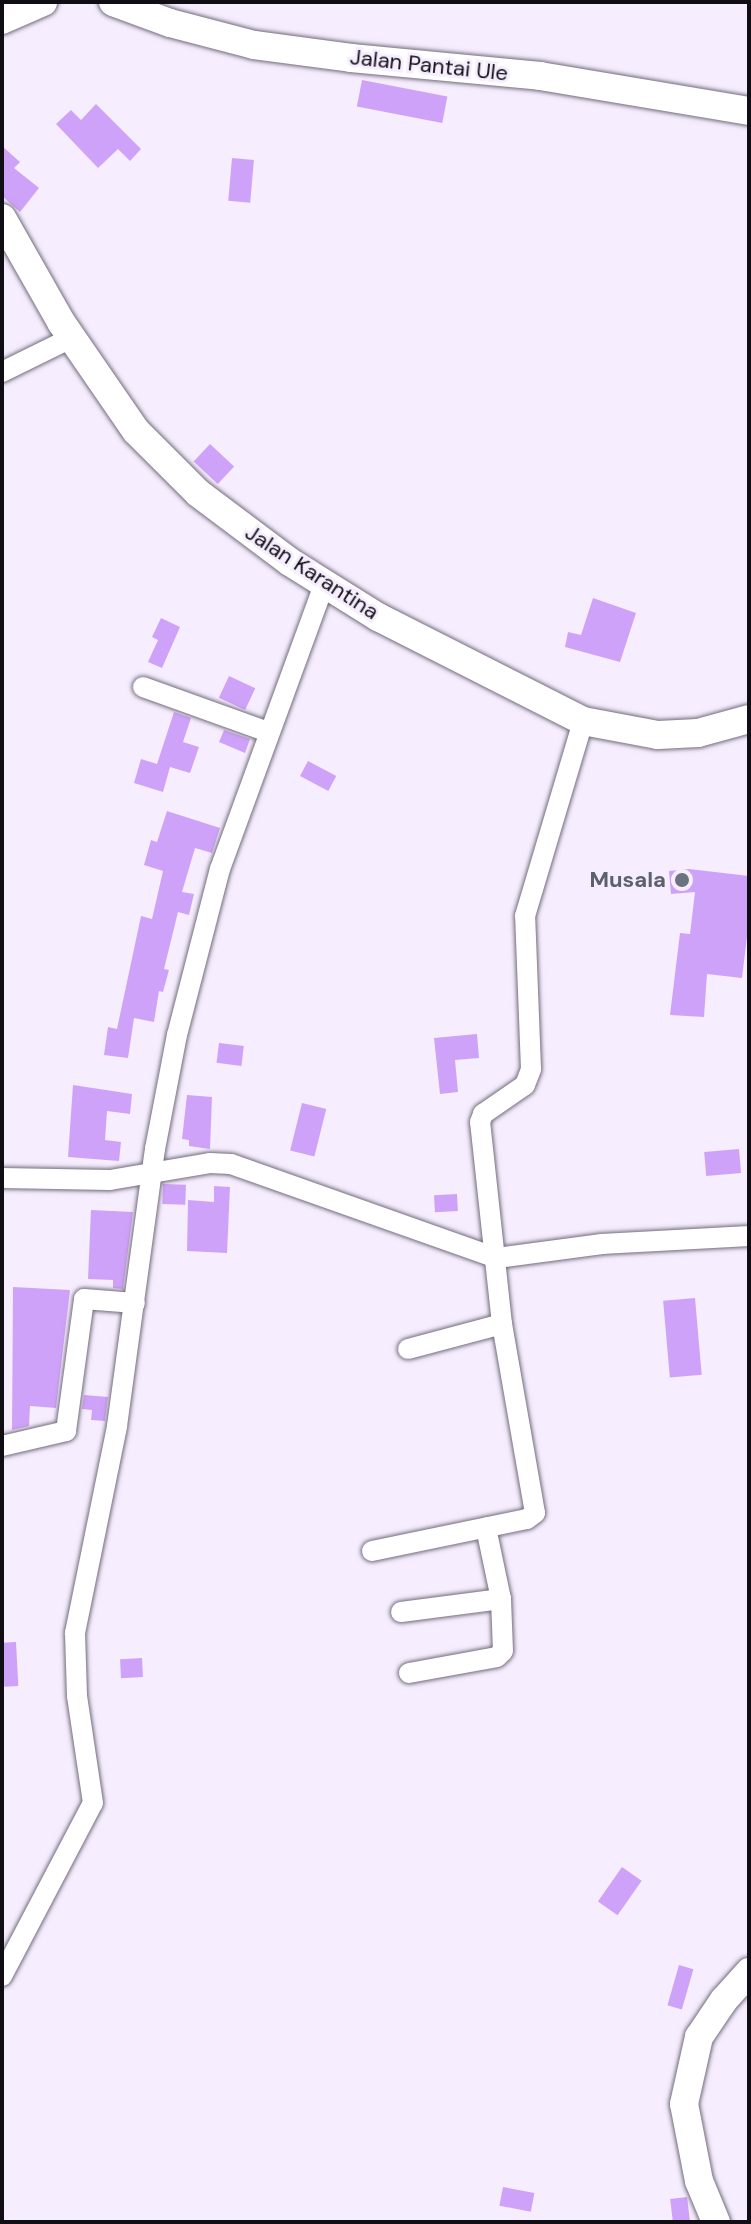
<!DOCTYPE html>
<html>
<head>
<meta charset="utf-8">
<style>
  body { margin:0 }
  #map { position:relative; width:751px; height:2224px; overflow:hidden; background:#f6eefe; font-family:"DM Sans",sans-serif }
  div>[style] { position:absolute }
  .building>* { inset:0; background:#cfa2f9; transform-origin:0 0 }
  .roads { filter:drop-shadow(0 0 2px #746c7d) drop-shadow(0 0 2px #746c7d) }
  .street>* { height:20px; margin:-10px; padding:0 10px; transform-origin:10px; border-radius:10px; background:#fff }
  .secondary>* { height:28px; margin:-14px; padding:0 14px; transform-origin:14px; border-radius:14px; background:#fff }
  .dots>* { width:22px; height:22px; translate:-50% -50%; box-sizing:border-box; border:4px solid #f6eefe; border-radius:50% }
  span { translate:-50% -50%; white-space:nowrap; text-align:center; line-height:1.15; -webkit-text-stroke:6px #f6eefe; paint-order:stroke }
  .street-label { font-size:22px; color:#110d14 }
  .worship-label { font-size:22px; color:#5b616d; font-weight:700 }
  .right { translate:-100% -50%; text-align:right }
  .frame { position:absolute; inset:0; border:4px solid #110d14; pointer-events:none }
</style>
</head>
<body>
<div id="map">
  <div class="building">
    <i style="left:362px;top:80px;width:87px;height:27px;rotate:11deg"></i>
    <i style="clip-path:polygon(96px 104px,141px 149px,130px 161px,118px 149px,98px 168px,56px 124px,71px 110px,81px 120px)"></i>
    <i style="clip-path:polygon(2px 146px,20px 162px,14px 168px,39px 188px,20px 212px,2px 196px)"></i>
    <i style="left:232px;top:158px;width:22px;height:43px;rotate:5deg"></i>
    <i style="left:210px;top:444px;width:33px;height:24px;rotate:43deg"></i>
    <i style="clip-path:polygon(593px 598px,636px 613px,620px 662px,565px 647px,568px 632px,581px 635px)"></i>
    <i style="clip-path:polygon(161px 618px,180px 627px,162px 668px,148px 662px,158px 640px,152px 637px)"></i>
    <i style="left:229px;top:676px;width:29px;height:24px;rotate:25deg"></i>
    <i style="clip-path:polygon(174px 712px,191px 718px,183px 742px,199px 747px,190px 773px,170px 767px,163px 792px,134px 783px,141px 759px,157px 764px)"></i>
    <i style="clip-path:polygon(224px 730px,250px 739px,245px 753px,219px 742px)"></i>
    <i style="left:308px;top:761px;width:32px;height:17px;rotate:28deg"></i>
    <i style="clip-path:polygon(167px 811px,220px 828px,212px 853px,195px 848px,182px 892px,194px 894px,189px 915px,178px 912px,164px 969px,169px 970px,163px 992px,159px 991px,154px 1022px,134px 1018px,128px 1058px,104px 1055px,108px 1027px,117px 1029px,141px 916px,152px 919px,163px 871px,144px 865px,151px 840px,157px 842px)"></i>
    <i style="clip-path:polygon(689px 869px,749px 876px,749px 920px,742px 978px,707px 974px,704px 1017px,670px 1015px,680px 933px,690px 934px,695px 892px,671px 894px,669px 871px)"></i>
    <i style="clip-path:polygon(477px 1034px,479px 1058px,455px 1060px,458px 1092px,440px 1094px,434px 1038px)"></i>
    <i style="left:219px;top:1043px;width:25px;height:20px;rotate:7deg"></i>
    <i style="clip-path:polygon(73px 1085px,132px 1094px,130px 1114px,107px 1111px,105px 1140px,121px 1142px,119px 1161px,68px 1157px)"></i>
    <i style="clip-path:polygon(187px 1095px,212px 1097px,210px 1149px,189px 1146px,189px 1140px,182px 1139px)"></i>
    <i style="left:302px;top:1103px;width:25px;height:49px;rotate:14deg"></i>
    <i style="left:739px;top:1149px;width:24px;height:35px;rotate:85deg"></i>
    <i style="left:163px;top:1184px;width:23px;height:20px;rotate:2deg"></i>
    <i style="clip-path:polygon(214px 1186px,230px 1187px,227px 1253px,187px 1251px,188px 1200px,214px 1202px)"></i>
    <i style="left:457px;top:1194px;width:17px;height:23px;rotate:87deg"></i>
    <i style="clip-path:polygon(91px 1210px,133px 1212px,123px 1289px,113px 1288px,113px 1280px,88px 1279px)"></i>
    <i style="clip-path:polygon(13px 1287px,70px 1290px,56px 1408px,30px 1406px,29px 1426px,12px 1430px)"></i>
    <i style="left:695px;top:1298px;width:77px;height:32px;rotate:85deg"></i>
    <i style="clip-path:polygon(84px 1395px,108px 1397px,105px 1421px,91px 1420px,92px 1410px,82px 1409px)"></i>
    <i style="left:16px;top:1642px;width:44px;height:14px;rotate:87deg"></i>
    <i style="left:142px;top:1658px;width:19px;height:22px;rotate:87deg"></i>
    <i style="left:622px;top:1867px;width:24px;height:42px;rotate:35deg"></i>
    <i style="left:679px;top:1965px;width:15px;height:42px;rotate:16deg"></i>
    <i style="left:503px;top:2187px;width:32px;height:19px;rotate:11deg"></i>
    <i style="left:687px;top:2197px;width:25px;height:17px;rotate:83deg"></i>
  </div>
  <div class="roads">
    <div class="street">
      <i style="left:2px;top:372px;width:77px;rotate:-26.2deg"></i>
      <i style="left:143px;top:687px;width:133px;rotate:19.8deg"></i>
      <i style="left:2px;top:1178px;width:108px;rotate:1.1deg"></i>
      <i style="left:110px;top:1180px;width:101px;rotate:-9.6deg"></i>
      <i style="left:210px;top:1163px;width:21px;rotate:3deg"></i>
      <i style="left:231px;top:1164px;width:282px;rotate:19.5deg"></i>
      <i style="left:497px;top:1258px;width:106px;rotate:-7.6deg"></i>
      <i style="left:602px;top:1244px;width:147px;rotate:-3.1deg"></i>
      <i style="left:408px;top:1349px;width:97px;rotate:-14.9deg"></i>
      <i style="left:2px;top:1446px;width:66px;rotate:-13.2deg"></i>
      <i style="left:66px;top:1431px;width:133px;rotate:-82.2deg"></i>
      <i style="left:84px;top:1299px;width:51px;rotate:4.5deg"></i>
      <i style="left:372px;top:1551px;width:158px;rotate:-11.7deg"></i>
      <i style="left:527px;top:1519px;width:10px;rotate:-37deg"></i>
      <i style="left:535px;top:1513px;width:192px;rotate:-99.9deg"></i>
      <i style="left:502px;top:1324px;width:203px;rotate:-96.2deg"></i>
      <i style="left:480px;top:1122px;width:9px;rotate:-69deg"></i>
      <i style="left:483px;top:1114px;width:51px;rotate:-34.6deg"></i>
      <i style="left:525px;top:1085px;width:17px;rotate:-69deg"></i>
      <i style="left:531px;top:1069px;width:153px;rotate:-92.2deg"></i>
      <i style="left:525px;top:916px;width:203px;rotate:-73.4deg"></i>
      <i style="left:401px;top:1612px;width:101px;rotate:-7.4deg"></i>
      <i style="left:409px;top:1673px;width:89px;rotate:-10.3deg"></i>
      <i style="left:497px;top:1657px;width:8px;rotate:-45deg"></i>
      <i style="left:503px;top:1651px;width:52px;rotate:-92.2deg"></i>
      <i style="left:501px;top:1599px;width:73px;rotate:-101.9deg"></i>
      <i style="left:2px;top:1976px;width:195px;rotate:-62.3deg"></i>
      <i style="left:93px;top:1803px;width:108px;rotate:-98.5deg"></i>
      <i style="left:77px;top:1696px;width:63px;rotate:-91.8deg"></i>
      <i style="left:75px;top:1633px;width:211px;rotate:-78.5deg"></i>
      <i style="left:117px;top:1426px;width:280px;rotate:-82.2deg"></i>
      <i style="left:155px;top:1149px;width:116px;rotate:-79.1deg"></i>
      <i style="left:177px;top:1035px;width:171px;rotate:-75.5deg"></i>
      <i style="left:220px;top:869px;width:302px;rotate:-69.9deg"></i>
    </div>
    <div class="secondary">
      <i style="left:113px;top:2px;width:61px;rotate:20.2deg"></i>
      <i style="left:170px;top:23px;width:87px;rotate:14.7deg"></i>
      <i style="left:254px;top:45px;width:98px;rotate:7.6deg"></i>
      <i style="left:351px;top:58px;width:190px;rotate:5.4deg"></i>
      <i style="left:540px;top:76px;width:212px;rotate:9.5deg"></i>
      <i style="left:2px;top:20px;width:45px;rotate:-23.7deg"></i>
      <i style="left:2px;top:218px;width:120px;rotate:60.4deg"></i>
      <i style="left:61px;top:322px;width:132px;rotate:55.5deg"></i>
      <i style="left:136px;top:431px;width:88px;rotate:45deg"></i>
      <i style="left:198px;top:493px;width:115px;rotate:36.9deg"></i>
      <i style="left:290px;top:562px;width:104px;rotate:32deg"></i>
      <i style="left:378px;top:617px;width:230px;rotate:26.9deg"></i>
      <i style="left:583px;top:721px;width:76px;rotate:10.6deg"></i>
      <i style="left:658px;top:735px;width:40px;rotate:-2.9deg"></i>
      <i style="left:698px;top:733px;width:53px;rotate:-15.4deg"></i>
      <i style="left:716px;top:2222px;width:44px;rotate:-112.5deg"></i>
      <i style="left:699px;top:2181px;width:78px;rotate:-101deg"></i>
      <i style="left:684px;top:2104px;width:69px;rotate:-77.4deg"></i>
      <i style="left:699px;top:2037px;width:45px;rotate:-56deg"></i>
      <i style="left:724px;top:2000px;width:38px;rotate:-48deg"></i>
    </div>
  </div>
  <div class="dots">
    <i style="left:682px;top:880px;background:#6b7280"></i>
  </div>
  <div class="street-label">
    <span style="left:429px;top:65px;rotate:6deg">Jalan Pantai Ule</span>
    <span style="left:312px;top:572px;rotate:33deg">Jalan Karantina</span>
  </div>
  <div class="worship-label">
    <span class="right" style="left:666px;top:880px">Musala</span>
  </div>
  <div class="frame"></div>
</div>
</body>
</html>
